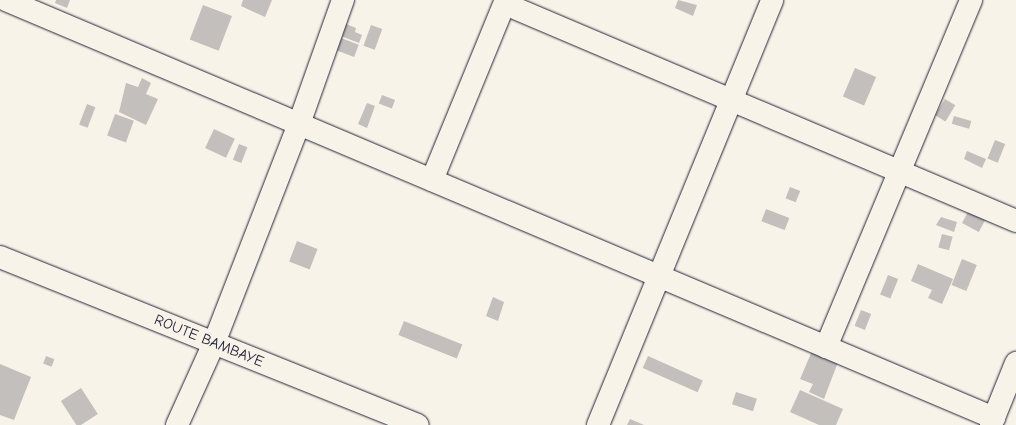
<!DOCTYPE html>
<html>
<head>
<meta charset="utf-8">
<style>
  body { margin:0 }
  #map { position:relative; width:1016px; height:425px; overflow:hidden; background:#f7f3e8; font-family:"Comic Neue",sans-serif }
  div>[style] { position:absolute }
  .building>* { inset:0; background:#c2bfbd; transform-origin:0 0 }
  .roads { filter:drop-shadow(0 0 1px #22223b) drop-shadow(0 0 1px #22223b) }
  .street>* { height:22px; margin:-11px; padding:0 11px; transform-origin:11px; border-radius:11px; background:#f7f3e8 }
  .secondary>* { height:22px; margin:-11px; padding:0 11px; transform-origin:11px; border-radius:11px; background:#f7f3e8 }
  span { translate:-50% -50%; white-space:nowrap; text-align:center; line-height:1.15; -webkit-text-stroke:3px #f7f3e8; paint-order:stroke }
  .street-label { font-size:15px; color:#22223b }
</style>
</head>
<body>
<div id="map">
  <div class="building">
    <i style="clip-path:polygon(56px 0,70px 0,67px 8px,55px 3px)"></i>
    <i style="clip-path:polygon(243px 0,272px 0,265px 17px,241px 6px)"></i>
    <i style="clip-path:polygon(678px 0,697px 5px,693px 16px,675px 8px)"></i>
    <i style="left:203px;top:5px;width:31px;height:37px;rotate:21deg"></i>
    <i style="clip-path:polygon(346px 24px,356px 28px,355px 32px,362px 35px,359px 43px,341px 36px)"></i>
    <i style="left:371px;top:25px;width:12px;height:22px;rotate:20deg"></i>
    <i style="left:341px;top:38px;width:19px;height:13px;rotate:21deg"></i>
    <i style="left:855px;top:68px;width:23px;height:31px;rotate:23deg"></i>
    <i style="clip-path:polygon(142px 78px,151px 83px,146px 94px,158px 99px,146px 125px,119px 112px,126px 83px,138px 87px)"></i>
    <i style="left:382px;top:95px;width:14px;height:9px;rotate:21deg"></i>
    <i style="left:945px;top:99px;width:12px;height:19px;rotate:31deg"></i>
    <i style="clip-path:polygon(367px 103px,375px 106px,367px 128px,358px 124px)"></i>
    <i style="left:87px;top:104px;width:9px;height:22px;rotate:21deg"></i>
    <i style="left:115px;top:114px;width:20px;height:23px;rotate:20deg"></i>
    <i style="left:954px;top:116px;width:18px;height:8px;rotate:16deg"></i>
    <i style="left:214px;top:129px;width:23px;height:21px;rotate:25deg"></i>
    <i style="left:995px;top:140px;width:11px;height:20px;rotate:22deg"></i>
    <i style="left:239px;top:144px;width:9px;height:17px;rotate:21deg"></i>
    <i style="clip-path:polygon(967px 151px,986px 159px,982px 168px,964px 159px)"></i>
    <i style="left:790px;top:187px;width:11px;height:12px;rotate:22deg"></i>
    <i style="left:970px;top:208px;width:19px;height:17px;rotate:28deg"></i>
    <i style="left:766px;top:209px;width:25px;height:13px;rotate:21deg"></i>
    <i style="clip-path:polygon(941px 217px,957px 222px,954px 232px,936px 225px)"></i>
    <i style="left:942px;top:234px;width:11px;height:14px;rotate:15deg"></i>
    <i style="left:297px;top:241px;width:22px;height:22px;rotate:21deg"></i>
    <i style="left:962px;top:259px;width:16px;height:28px;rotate:22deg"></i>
    <i style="clip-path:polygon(918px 264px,953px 279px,942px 304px,928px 298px,932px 290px,911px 281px)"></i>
    <i style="left:888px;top:275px;width:11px;height:21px;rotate:22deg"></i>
    <i style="clip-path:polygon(493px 297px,504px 302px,498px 321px,486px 316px)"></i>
    <i style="left:861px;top:310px;width:11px;height:17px;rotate:22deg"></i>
    <i style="left:404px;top:321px;width:63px;height:15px;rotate:22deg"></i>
    <i style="clip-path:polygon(812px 351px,841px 354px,824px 399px,809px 392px,813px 384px,800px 379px)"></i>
    <i style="left:46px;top:356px;width:9px;height:8px;rotate:21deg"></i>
    <i style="left:648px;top:356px;width:60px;height:13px;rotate:24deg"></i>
    <i style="clip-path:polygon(0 364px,31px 377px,14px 420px,0 415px)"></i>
    <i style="left:81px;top:388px;width:31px;height:24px;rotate:57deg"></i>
    <i style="clip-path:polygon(800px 390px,843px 409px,836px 425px,819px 425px,790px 412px)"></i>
    <i style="left:736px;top:392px;width:22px;height:13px;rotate:18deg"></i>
    <i style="clip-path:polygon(630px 419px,644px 425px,627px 425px)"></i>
  </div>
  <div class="roads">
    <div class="street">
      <i style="left:6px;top:0;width:1073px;rotate:22.93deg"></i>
      <i style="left:505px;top:4px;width:555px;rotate:23.01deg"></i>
      <i style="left:432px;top:180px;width:195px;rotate:-67.7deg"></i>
      <i style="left:826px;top:347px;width:376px;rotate:-67.3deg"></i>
      <i style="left:177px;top:425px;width:90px;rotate:-65.7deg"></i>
      <i style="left:214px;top:343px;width:235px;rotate:-68.8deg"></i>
      <i style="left:299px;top:124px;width:132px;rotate:-70.5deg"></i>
      <i style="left:598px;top:425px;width:459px;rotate:-67.7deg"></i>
      <i style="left:991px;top:425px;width:67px;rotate:-68deg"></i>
    </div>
    <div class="secondary">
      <i style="left:0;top:257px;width:450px;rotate:21.9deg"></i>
    </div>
  </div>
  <div class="street-label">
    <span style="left:209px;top:341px;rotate:22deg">ROUTE BAMBAYE</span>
  </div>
</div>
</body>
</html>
